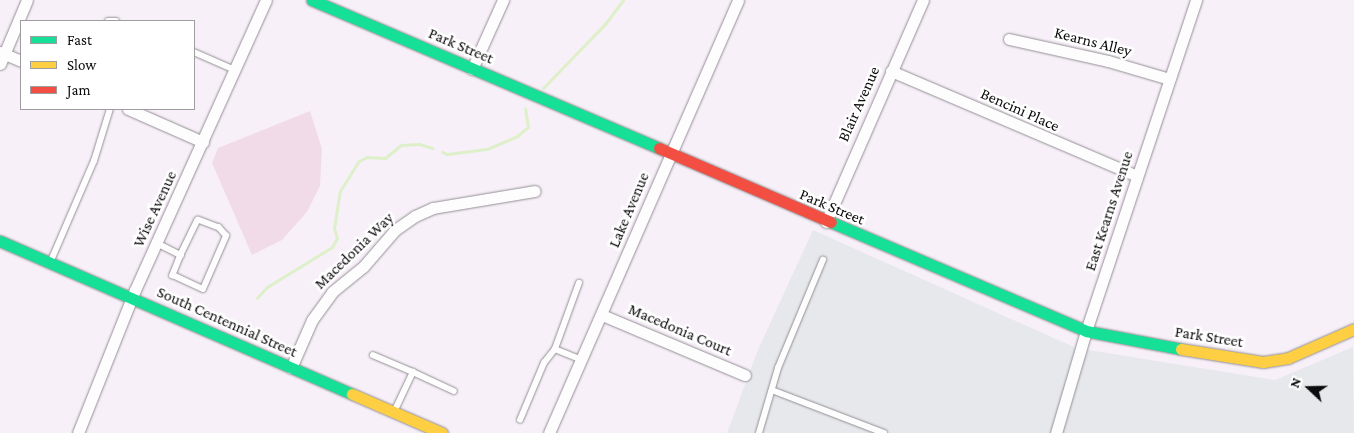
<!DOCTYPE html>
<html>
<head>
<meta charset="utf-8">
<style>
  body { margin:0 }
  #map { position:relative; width:1354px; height:433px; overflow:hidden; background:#f8f0f9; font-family:"Crimson Pro",serif }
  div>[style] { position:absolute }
  .industrial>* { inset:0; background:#e7e8ec }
  .pitch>* { inset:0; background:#f2dbe9 }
  .stream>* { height:3px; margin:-1.5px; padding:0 1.5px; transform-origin:1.5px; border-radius:1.5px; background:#ddf0c9 }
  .roads { filter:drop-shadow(0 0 1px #928f93) drop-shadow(0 0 1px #928f93) }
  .lane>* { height:5.5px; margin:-2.75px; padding:0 2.75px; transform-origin:2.75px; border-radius:2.75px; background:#fefdfe }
  .street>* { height:11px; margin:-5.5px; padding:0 5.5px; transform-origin:5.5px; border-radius:5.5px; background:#fefdfe }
  .fast>* { height:11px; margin:-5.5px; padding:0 5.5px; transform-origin:5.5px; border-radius:5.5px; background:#16e098 }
  .slow>* { height:11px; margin:-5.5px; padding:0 5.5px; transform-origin:5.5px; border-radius:5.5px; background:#ffcf43 }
  .jam>* { height:11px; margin:-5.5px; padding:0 5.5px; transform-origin:5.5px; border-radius:5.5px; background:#f24e42 }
  span { translate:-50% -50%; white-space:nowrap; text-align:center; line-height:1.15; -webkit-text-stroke:5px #fff; paint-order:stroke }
  .street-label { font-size:16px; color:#0c0c0c }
  .legend { position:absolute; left:20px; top:20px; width:175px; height:90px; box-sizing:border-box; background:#fff; border:1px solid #9e9e9e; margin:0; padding:6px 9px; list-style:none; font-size:15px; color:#0c0c0c }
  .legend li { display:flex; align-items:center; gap:10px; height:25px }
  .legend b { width:25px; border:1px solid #9e9e9e }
  .north { position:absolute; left:1284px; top:363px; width:50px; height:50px; -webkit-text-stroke:4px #fff; paint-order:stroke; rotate:291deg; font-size:14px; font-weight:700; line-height:20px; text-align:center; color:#0c0c0c }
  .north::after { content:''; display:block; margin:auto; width:18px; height:22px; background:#0c0c0c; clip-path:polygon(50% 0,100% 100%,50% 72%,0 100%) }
</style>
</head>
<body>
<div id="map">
  <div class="industrial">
    <i style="clip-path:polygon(813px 230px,1076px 348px,1275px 380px,1353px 347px,1354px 433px,727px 433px,757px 352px)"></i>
  </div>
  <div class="pitch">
    <i style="clip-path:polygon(310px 111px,322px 149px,320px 186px,307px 212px,282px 240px,252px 255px,212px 163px,218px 148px)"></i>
  </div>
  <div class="stream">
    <i style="left:543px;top:88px;width:89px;rotate:-45.9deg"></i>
    <i style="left:605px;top:24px;width:30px;rotate:-53deg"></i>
    <i style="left:442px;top:152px;width:5px;rotate:22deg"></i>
    <i style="left:447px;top:154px;width:40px;rotate:-7.1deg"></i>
    <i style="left:487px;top:149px;width:33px;rotate:-23deg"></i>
    <i style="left:517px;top:136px;width:14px;rotate:-39deg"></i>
    <i style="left:528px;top:127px;width:19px;rotate:-99deg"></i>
    <i style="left:257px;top:298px;width:15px;rotate:-48deg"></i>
    <i style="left:267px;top:287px;width:76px;rotate:-31.6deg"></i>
    <i style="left:332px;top:247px;width:10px;rotate:-61deg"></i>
    <i style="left:337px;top:238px;width:10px;rotate:-107deg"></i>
    <i style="left:334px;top:228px;width:37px;rotate:-81deg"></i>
    <i style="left:340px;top:191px;width:36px;rotate:-58deg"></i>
    <i style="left:359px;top:161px;width:9px;rotate:-27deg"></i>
    <i style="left:367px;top:157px;width:18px;rotate:3deg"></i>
    <i style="left:385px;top:158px;width:21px;rotate:-39deg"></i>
    <i style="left:401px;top:145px;width:18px;rotate:-3deg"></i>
    <i style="left:419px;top:144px;width:14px;rotate:17deg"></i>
  </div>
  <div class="roads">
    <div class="lane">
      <i style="left:108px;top:21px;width:8px"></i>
      <i style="left:194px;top:52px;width:45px;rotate:23.7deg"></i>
      <i style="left:157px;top:243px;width:27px;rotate:27deg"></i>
      <i style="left:181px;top:255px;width:22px;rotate:112deg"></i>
      <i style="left:173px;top:275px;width:33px;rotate:25deg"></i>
      <i style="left:203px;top:289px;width:58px;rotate:-66.5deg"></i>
      <i style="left:226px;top:236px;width:11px;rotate:-131deg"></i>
      <i style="left:219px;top:228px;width:22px;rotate:-159deg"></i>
      <i style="left:198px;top:220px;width:39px;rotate:116deg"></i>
      <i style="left:50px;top:263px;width:111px;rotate:-66.7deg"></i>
      <i style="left:94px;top:161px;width:54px;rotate:-72.9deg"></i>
      <i style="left:555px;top:349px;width:70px;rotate:-70deg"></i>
      <i style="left:373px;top:355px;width:43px;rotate:23deg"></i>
      <i style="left:772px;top:390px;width:120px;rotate:21deg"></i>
      <i style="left:395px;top:410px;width:42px;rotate:-64.7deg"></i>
      <i style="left:413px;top:372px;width:45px;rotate:24.9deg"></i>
      <i style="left:520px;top:420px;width:62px;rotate:-67.2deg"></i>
      <i style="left:544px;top:363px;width:18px;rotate:-52deg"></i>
      <i style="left:555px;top:349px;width:29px;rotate:22deg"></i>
      <i style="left:759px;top:433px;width:68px;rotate:-73.7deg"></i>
      <i style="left:778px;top:368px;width:117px;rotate:-67.4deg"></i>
    </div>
    <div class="street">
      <i style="left:1009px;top:39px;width:101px;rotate:12.5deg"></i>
      <i style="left:1108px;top:61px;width:64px;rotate:16.4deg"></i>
      <i style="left:0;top:52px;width:23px;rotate:23deg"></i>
      <i style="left:0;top:64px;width:69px;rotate:-67.1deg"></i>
      <i style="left:472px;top:69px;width:76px;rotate:-65.8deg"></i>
      <i style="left:891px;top:71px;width:267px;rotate:23.1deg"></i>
      <i style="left:128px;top:109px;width:82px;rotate:23.7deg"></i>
      <i style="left:826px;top:222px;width:242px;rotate:-66.4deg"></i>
      <i style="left:602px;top:315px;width:155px;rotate:22.8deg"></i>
      <i style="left:291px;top:368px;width:52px;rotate:-66.4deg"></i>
      <i style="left:312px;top:320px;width:34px;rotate:-54deg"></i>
      <i style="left:332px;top:292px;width:40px;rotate:-39deg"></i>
      <i style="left:363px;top:267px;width:49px;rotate:-49.1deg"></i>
      <i style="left:395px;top:230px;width:24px;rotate:-35deg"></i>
      <i style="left:415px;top:216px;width:20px;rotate:-24deg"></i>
      <i style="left:433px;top:208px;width:103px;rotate:-9.5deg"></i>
      <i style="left:78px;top:433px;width:154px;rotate:-68.3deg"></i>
      <i style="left:135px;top:290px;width:318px;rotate:-65.7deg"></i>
      <i style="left:549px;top:433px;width:472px;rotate:-66.4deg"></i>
      <i style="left:1056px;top:433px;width:106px;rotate:-73.6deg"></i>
      <i style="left:1086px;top:331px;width:349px;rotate:-71.6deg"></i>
    </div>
    <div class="fast">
      <i style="left:312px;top:0;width:377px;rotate:23.1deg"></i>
      <i style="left:831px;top:222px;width:277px;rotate:23.1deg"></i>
      <i style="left:1086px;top:331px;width:97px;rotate:10.7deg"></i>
      <i style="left:0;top:241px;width:384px;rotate:23.5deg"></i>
    </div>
    <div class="slow">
      <i style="left:1181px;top:349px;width:83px;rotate:9deg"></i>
      <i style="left:1263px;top:362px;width:25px;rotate:-9deg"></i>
      <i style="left:1288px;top:358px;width:72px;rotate:-23.7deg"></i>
      <i style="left:352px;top:394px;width:98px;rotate:23.4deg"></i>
    </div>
    <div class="jam">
      <i style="left:659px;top:148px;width:187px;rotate:23.3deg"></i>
    </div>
  </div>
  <div class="street-label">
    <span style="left:1093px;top:42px;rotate:14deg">Kearns Alley</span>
    <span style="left:461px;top:46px;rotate:23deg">Park Street</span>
    <span style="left:859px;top:104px;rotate:-66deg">Blair Avenue</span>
    <span style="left:1020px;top:110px;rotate:24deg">Bencini Place</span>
    <span style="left:832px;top:207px;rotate:23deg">Park Street</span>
    <span style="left:155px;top:209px;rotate:-65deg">Wise Avenue</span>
    <span style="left:629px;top:210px;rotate:-67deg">Lake Avenue</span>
    <span style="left:1109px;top:211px;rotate:-72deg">East Kearns Avenue</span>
    <span style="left:354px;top:251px;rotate:-44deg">Macedonia Way</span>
    <span style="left:227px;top:322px;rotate:24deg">South Centennial Street</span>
    <span style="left:680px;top:330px;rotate:23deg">Macedonia Court</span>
    <span style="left:1209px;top:337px;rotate:9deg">Park Street</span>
  </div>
  <ul class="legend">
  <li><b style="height:6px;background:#16e098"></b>Fast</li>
  <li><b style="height:6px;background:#ffcf43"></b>Slow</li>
  <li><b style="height:6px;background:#f24e42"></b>Jam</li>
  </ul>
  <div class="north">N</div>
</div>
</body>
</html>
